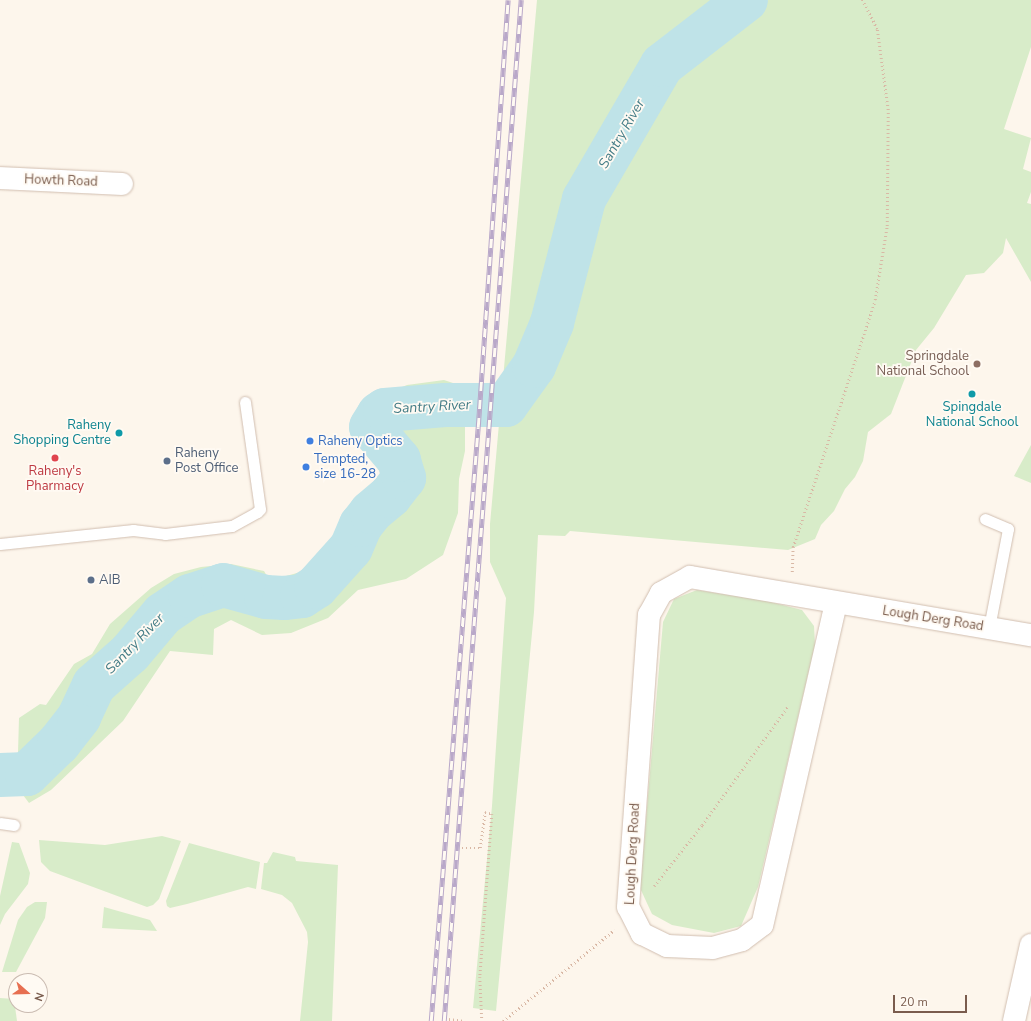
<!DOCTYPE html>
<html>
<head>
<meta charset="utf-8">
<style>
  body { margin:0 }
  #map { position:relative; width:1031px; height:1021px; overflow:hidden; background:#fdf6ec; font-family:"Nunito Sans",sans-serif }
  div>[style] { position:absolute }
  .green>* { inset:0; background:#d8ecc9 }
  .river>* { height:44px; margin:-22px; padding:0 22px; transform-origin:22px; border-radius:22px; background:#bfe3e8 }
  .path>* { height:2.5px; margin-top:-1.25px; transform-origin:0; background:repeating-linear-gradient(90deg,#d9b8a5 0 1px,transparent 0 4px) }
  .roads { filter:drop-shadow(0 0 1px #d1beb0) drop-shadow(0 0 1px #d1beb0) }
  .service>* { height:11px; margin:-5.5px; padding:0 5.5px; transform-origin:5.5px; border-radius:5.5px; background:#fff }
  .minor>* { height:22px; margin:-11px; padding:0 11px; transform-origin:11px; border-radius:11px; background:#fff }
  .tertiary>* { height:22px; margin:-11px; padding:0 11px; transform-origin:11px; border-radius:11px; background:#fff }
  .rail>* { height:4.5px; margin-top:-2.25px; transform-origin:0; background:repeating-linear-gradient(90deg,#fffaf3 0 9px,#b9a8c9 0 18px); box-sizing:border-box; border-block:1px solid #b9a8c9 }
  .dots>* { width:11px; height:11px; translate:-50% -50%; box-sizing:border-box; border:2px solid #fffaf3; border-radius:50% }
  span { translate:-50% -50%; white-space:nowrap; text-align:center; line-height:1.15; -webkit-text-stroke:3.5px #fffaf3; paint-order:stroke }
  .street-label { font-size:13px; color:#7a5c4d }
  .education-label { font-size:13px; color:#785e54 }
  .right { translate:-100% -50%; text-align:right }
  .culture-label { font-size:13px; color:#0d838f }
  .shop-label { font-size:13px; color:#366cbe }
  .left { translate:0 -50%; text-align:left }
  .service-label { font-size:13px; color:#4e5e75 }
  .health-label { font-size:13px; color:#be3a42 }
  .water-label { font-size:14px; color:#437c86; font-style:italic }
  .north { position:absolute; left:8px; top:973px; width:40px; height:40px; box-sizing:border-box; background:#fffaf3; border:1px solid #cabbb1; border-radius:50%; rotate:110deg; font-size:11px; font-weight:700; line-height:16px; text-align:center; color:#7a5c4d }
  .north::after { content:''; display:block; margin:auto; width:14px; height:18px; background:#e76f51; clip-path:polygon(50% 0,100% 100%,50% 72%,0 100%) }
  .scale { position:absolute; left:893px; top:995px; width:74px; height:18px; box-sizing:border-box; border:2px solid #7a5c4d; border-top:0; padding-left:5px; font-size:12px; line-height:14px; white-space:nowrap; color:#7a5c4d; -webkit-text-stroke:3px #fffaf3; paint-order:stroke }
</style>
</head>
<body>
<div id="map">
  <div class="green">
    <i style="clip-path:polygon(537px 0,1031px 0,1031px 47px,1004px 129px,1031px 138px,1023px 169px,1031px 172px,1031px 192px,1027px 203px,1031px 204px,1031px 282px,1006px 238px,1003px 253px,984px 273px,966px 275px,934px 328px,916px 350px,891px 414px,868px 432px,863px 461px,855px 477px,845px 489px,834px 511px,821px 525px,815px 539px,788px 550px,570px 531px,565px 536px,538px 535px,534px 612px,496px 1011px,473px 1008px,492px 806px,506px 598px,490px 562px,490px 524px)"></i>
    <i style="clip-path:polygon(444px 380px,456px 384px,465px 415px,465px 451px,459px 479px,458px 513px,443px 555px,406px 579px,358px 590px,328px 618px,291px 633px,262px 635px,231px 620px,214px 629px,213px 655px,170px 651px,123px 721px,51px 790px,29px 803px,17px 787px,19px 718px,40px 704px,46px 705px,74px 664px,92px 654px,110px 624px,151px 588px,174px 574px,201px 567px,231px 564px,264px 571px,267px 576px,279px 578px,304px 571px,316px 573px,344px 566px,365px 536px,370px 521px,393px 502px,397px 473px,391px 463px,375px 447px,367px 424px,374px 405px,390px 392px,407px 385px)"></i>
    <i style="clip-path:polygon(1031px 445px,1031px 483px,1014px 476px)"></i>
    <i style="clip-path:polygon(697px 590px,767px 601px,802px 610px,814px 626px,815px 645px,758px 887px,741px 926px,714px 933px,672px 925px,652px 914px,640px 888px,663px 622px,674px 599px)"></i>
    <i style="clip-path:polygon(162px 836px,181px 841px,159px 899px,153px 905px,147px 907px,50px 871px,41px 862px,39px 840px,105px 845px)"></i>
    <i style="clip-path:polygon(12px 842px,19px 843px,30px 873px,28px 884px,5px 914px,0 925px,0 896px)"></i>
    <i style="clip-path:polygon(189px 843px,260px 862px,256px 889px,248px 887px,187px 904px,170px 908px,167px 906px,166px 901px)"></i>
    <i style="clip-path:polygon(273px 852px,295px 857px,296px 861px,338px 865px,332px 1021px,300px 1021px,308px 942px,307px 932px,292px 903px,282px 895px,261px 889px,264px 863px,267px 863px)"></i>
    <i style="clip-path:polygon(35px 902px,47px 902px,45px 918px,16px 972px,2px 972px,18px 920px,27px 907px)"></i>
    <i style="clip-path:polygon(104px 907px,150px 920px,157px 931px,102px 928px)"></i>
    <i style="clip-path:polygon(0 998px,14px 999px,17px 1021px,0 1021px)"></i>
  </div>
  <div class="river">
    <i style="left:0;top:775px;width:27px;rotate:-2deg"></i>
    <i style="left:27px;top:774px;width:45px;rotate:-44.1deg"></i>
    <i style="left:59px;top:743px;width:33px;rotate:-52deg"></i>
    <i style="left:79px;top:717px;width:35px;rotate:-65deg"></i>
    <i style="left:94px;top:685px;width:48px;rotate:-41.6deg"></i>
    <i style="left:130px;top:653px;width:51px;rotate:-49.8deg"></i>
    <i style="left:163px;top:614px;width:32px;rotate:-34deg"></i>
    <i style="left:190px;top:596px;width:35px;rotate:-18deg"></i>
    <i style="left:223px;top:585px;width:45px;rotate:15.6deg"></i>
    <i style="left:266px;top:597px;width:18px;rotate:3deg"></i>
    <i style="left:284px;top:598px;width:18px;rotate:-6deg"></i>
    <i style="left:302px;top:596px;width:17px;rotate:-33deg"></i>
    <i style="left:316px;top:587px;width:52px;rotate:-48.1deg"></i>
    <i style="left:351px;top:548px;width:25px;rotate:-67deg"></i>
    <i style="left:361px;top:525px;width:16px;rotate:-52deg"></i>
    <i style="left:371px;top:512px;width:25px;rotate:-40deg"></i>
    <i style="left:390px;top:496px;width:23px;rotate:-52deg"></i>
    <i style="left:404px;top:478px;width:19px;rotate:-106deg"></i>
    <i style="left:399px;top:460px;width:43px;rotate:-130.3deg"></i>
    <i style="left:371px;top:427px;width:15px;rotate:-58deg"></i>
    <i style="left:379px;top:414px;width:7px;rotate:-34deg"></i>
    <i style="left:385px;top:410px;width:60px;rotate:-4.8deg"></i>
    <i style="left:445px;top:405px;width:61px"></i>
    <i style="left:506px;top:405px;width:48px;rotate:-54.3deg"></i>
    <i style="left:534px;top:366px;width:47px;rotate:-67.3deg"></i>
    <i style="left:552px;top:323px;width:128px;rotate:-75.5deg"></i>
    <i style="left:584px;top:199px;width:155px;rotate:-59.8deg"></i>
    <i style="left:662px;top:65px;width:106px;rotate:-37.7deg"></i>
  </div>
  <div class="path">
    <i style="left:792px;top:572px;width:25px;rotate:-88deg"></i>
    <i style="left:793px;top:547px;width:260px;rotate:-71.6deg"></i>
    <i style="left:875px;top:300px;width:75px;rotate:-80.8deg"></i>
    <i style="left:887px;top:226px;width:116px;rotate:-89.5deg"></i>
    <i style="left:888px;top:110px;width:82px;rotate:-97.7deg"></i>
    <i style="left:877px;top:29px;width:33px;rotate:-117deg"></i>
    <i style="left:462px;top:848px;width:18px"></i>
    <i style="left:480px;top:848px;width:36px;rotate:-82deg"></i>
    <i style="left:485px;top:812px;width:7px;rotate:16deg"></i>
    <i style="left:492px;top:814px;width:163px;rotate:94.2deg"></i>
    <i style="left:480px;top:977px;width:44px;rotate:87.4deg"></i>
    <i style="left:654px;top:886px;width:78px;rotate:-51.8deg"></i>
    <i style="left:702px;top:825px;width:147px;rotate:-54.1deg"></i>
    <i style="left:449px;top:1019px;width:16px;rotate:7deg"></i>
    <i style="left:503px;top:1021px;width:144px;rotate:-39.3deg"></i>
  </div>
  <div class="roads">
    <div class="service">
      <i style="left:985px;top:519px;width:25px;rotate:23deg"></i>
      <i style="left:1008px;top:529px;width:101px;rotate:100.9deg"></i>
      <i style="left:0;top:544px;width:134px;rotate:-6deg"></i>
      <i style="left:133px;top:530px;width:32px;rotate:7deg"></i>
      <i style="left:165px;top:534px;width:67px;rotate:-6.8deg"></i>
      <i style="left:232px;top:526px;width:29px;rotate:-29deg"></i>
      <i style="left:257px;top:512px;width:4px;rotate:-45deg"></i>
      <i style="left:260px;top:509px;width:108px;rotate:-98deg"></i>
      <i style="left:0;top:823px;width:14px;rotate:8deg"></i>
    </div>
    <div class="minor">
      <i style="left:0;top:178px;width:122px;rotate:2.8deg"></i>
      <i style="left:836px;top:603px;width:330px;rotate:102.9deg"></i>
      <i style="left:762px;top:925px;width:25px;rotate:143deg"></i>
      <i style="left:742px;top:940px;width:30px;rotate:165deg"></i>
      <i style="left:713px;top:948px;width:46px;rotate:-177.5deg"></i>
      <i style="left:667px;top:946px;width:28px;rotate:-154deg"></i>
      <i style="left:642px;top:934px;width:30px;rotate:-117deg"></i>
      <i style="left:628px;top:907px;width:293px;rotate:-85.9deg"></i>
      <i style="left:649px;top:615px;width:25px;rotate:-61deg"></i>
      <i style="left:661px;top:593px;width:33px;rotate:-29deg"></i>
      <i style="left:690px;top:577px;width:346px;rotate:9.7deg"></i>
    </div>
    <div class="tertiary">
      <i style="left:1014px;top:1021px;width:78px;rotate:-77.4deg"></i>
    </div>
  </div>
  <div class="rail">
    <i style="left:431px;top:1021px;width:596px;rotate:-85.48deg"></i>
    <i style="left:478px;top:427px;width:428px;rotate:-86deg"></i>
    <i style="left:444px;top:1021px;width:1024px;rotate:-85.69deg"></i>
  </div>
  <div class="dots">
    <i style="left:977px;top:364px;background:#8d6e63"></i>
    <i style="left:972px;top:394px;background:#0f9aa8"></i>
    <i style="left:119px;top:433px;background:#0f9aa8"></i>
    <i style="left:310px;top:441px;background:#3f7fe0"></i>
    <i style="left:55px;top:458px;background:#e0444e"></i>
    <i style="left:167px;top:461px;background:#5c6f8a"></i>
    <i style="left:306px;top:467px;background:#3f7fe0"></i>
    <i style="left:91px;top:580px;background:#5c6f8a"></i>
  </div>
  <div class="street-label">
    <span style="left:61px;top:181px;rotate:2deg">Howth Road</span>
    <span style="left:933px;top:619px;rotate:9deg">Lough Derg Road</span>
    <span style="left:633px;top:854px;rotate:-87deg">Lough Derg Road</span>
  </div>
  <div class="education-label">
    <span class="right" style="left:969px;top:364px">Springdale<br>National School</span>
  </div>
  <div class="culture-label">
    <span style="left:972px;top:415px">Spingdale<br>National School</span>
    <span class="right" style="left:111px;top:433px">Raheny<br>Shopping Centre</span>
  </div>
  <div class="shop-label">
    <span class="left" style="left:318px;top:441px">Raheny Optics</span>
    <span class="left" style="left:314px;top:467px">Tempted,<br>size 16-28</span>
  </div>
  <div class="service-label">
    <span class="left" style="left:175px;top:461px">Raheny<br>Post Office</span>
    <span class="left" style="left:99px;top:580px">AIB</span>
  </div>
  <div class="health-label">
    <span style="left:55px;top:479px">Raheny's<br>Pharmacy</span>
  </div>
  <div class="water-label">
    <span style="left:622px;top:134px;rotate:-60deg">Santry River</span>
    <span style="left:432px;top:407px;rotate:-3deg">Santry River</span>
    <span style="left:135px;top:644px;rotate:-46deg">Santry River</span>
  </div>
  <div class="north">N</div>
  <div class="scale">20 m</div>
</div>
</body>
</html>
